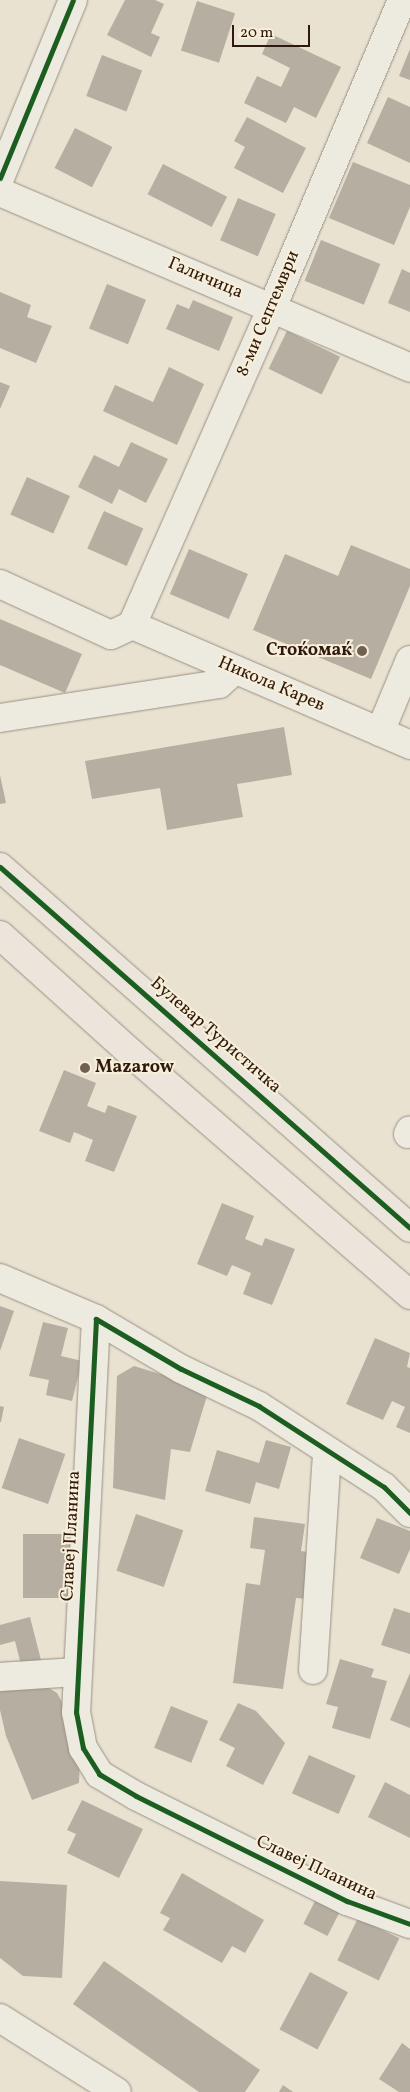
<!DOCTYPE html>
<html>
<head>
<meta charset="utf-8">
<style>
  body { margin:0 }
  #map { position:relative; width:410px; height:2092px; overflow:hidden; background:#eae2d0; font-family:Vollkorn,serif }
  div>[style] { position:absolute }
  .building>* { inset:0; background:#b5aea1; transform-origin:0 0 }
  .roads { filter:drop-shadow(0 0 1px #989085) drop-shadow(0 0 1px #989085) }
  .minor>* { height:28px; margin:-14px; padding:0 14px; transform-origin:14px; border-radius:14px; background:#edeae0 }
  .major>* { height:28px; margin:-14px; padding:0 14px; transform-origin:14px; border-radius:14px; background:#ebe5db }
  .cycleway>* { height:5px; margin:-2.5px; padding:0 2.5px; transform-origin:2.5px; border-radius:2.5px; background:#1b5e20 }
  .dots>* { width:14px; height:14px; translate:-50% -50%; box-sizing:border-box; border:2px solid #f8efd9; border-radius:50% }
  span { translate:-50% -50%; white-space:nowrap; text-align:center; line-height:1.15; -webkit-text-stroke:4px #f8efd9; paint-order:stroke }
  .street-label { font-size:18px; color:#2f190f }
  .poi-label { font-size:18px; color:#2f190f; font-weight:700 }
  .right { translate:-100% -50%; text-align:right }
  .left { translate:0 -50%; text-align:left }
  .scale { position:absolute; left:232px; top:25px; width:78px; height:22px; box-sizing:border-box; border:2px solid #2f190f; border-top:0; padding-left:6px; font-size:15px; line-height:18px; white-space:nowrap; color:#2f190f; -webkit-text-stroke:4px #f8efd9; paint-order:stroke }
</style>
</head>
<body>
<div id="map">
  <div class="building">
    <i style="clip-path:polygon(125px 0,155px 0,164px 4px,151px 33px,160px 37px,151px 57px,107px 35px)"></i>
    <i style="left:197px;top:1px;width:40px;height:52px;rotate:18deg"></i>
    <i style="clip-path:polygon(271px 34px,341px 67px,316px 118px,294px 107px,286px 123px,244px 103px,257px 76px,281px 87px,290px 68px,262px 54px)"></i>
    <i style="clip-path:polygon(410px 49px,410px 80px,399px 76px)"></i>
    <i style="left:102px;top:55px;width:43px;height:44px;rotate:21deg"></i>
    <i style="clip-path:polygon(388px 97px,410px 107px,410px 163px,367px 143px)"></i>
    <i style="clip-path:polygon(247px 117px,306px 148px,283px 193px,234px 168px,245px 147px,234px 141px)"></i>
    <i style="left:75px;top:128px;width:42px;height:45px;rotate:27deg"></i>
    <i style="clip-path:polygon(353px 162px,410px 185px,410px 207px,394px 245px,329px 218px)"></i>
    <i style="left:163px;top:164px;width:72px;height:34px;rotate:27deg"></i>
    <i style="left:238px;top:198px;width:41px;height:46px;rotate:23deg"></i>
    <i style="left:321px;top:240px;width:64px;height:44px;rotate:22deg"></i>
    <i style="clip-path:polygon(402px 269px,410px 273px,410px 312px,388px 303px)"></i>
    <i style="left:107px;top:284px;width:42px;height:48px;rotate:22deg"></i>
    <i style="clip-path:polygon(0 292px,31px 305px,27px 317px,52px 326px,36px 363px,0 348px)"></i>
    <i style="clip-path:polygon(193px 300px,233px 317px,219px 351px,166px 329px,177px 304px,189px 309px)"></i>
    <i style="left:287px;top:331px;width:59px;height:42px;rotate:26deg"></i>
    <i style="clip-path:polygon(169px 367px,204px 384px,177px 445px,103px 411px,115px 385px,153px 402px)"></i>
    <i style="clip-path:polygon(0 382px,10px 386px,0 409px)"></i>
    <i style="clip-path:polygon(131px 442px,168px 459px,146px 503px,119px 489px,112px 504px,78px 487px,94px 455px,119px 467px)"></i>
    <i style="left:27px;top:477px;width:47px;height:41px;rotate:24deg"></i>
    <i style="left:104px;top:511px;width:43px;height:41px;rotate:24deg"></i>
    <i style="clip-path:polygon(351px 545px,410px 569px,410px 586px,371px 679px,253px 630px,285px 554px,338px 576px)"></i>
    <i style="left:189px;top:549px;width:64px;height:49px;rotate:23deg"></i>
    <i style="clip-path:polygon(0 619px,82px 654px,65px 693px,0 665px)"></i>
    <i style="clip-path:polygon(284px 727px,292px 775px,237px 784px,243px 817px,167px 830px,160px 788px,92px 799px,85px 761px)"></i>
    <i style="clip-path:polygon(0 775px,6px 803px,0 804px)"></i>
    <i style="clip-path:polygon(64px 1070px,96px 1083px,87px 1106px,105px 1113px,108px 1105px,137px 1116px,114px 1172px,85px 1161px,93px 1140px,74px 1132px,70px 1143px,39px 1131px)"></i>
    <i style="clip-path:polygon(222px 1203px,254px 1216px,245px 1239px,262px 1246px,265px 1238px,295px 1249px,272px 1305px,243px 1294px,251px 1273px,232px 1265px,227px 1276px,197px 1264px)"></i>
    <i style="clip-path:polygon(0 1306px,14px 1311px,0 1351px)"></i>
    <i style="clip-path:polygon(43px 1322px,68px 1328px,61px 1356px,82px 1361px,72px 1401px,46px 1395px,49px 1380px,29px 1376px)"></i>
    <i style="clip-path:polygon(375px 1338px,410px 1353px,407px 1367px,410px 1368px,410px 1433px,396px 1427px,405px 1407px,392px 1401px,383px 1420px,346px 1404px)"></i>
    <i style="clip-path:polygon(134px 1366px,209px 1389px,190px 1452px,171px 1449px,165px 1500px,113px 1488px,117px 1376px)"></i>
    <i style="clip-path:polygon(0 1406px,4px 1407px,1px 1422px,0 1422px)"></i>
    <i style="left:19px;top:1438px;width:49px;height:53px;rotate:19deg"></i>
    <i style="clip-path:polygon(266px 1440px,291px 1447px,279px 1489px,256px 1482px,250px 1504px,205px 1491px,217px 1450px,259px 1463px)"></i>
    <i style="left:136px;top:1514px;width:50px;height:60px;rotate:19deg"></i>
    <i style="clip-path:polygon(254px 1517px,305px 1524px,301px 1551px,313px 1553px,307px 1599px,296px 1598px,283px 1689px,233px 1683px,246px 1583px,260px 1585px,265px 1550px,250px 1548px)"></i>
    <i style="clip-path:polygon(377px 1518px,410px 1531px,410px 1549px,399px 1574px,360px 1558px)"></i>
    <i style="left:23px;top:1534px;width:48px;height:64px"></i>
    <i style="clip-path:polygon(394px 1608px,410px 1613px,410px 1654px,381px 1645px)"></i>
    <i style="clip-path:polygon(30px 1617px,41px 1660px,21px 1665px,15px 1641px,0 1645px,0 1625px)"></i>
    <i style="clip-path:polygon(340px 1659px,374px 1669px,371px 1677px,387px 1681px,370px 1739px,332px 1728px,338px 1707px,326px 1704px)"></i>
    <i style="clip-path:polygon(410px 1673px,410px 1728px,390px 1720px)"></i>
    <i style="clip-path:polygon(0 1684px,44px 1685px,57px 1693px,66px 1709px,80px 1760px,79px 1783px,32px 1800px,6px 1736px,0 1710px)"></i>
    <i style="clip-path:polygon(238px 1703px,256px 1711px,285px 1743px,263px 1785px,226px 1766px,235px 1748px,219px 1740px)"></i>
    <i style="left:171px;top:1706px;width:40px;height:45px;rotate:22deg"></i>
    <i style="left:309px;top:1755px;width:51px;height:42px;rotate:24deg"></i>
    <i style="clip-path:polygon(385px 1782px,410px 1795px,410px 1838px,368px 1817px)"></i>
    <i style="clip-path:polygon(82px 1800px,143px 1829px,119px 1878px,67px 1853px,76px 1834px,67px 1830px)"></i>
    <i style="clip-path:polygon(182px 1873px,264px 1920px,245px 1953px,232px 1946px,222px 1963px,163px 1930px,170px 1918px,160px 1913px)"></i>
    <i style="clip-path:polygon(0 1881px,67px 1885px,62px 1978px,23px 1976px,0 1958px)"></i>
    <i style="left:317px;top:1897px;width:27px;height:30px;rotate:27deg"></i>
    <i style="left:358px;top:1918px;width:46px;height:47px;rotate:26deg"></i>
    <i style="clip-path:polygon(104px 1961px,260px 2070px,245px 2092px,199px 2092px,73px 2004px)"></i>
    <i style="left:310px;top:1972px;width:43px;height:65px;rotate:28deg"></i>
    <i style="clip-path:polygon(402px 2043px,410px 2049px,410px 2092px,399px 2092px,379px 2079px)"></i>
    <i style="clip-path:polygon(283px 2085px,293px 2092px,279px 2092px)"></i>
  </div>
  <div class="roads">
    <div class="minor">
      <i style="left:0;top:178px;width:192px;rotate:-67.7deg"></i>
      <i style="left:0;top:192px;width:446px;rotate:23.2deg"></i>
      <i style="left:0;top:584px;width:122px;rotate:24.7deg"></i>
      <i style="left:111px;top:635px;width:23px;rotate:-25deg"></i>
      <i style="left:132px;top:625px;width:347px;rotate:-66.2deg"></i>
      <i style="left:272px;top:308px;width:334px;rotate:-67.1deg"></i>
      <i style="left:132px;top:625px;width:303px;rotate:23.3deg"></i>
      <i style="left:0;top:718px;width:222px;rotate:-8.8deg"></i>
      <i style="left:219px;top:684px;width:21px;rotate:-41deg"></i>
      <i style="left:380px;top:732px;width:78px;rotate:-67.4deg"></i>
      <i style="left:408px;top:1134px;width:4px;rotate:-63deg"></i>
      <i style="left:0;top:1278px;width:104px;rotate:23.1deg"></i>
      <i style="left:410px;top:1513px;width:37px;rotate:-135deg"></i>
      <i style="left:384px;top:1487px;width:149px;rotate:-147.1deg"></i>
      <i style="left:259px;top:1406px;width:86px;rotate:-154.6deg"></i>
      <i style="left:181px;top:1369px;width:99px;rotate:-149.5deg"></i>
      <i style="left:96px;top:1319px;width:394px;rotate:92.9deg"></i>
      <i style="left:76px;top:1712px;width:37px;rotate:79deg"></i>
      <i style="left:83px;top:1748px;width:31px;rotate:58deg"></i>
      <i style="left:99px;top:1774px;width:43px;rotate:30.7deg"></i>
      <i style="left:136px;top:1796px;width:236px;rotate:26.5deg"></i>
      <i style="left:347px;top:1901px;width:67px;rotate:20.1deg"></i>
      <i style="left:313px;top:1670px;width:219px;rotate:-86.3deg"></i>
      <i style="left:0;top:1677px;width:78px;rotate:-3.7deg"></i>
      <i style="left:0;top:2018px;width:138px;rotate:32.3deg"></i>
    </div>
    <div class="major">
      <i style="left:0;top:867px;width:546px;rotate:41.36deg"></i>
      <i style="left:0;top:935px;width:178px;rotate:42deg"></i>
      <i style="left:132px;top:1054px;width:368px;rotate:40.9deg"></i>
    </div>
  </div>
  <div class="cycleway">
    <i style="left:0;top:178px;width:192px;rotate:-67.7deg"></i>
    <i style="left:0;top:867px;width:546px;rotate:41.36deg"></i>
    <i style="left:410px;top:1513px;width:37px;rotate:-135deg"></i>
    <i style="left:384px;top:1487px;width:149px;rotate:-147.1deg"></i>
    <i style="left:259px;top:1406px;width:86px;rotate:-154.6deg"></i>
    <i style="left:181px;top:1369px;width:99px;rotate:-149.5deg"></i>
    <i style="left:96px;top:1319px;width:394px;rotate:92.9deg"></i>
    <i style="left:76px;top:1712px;width:37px;rotate:79deg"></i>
    <i style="left:83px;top:1748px;width:31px;rotate:58deg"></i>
    <i style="left:99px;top:1774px;width:43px;rotate:30.7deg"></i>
    <i style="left:136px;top:1796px;width:236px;rotate:26.5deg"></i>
    <i style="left:347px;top:1901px;width:67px;rotate:20.1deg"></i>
  </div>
  <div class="dots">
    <i style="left:362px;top:651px;background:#705f53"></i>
    <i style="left:85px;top:1068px;background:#705f53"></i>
  </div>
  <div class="street-label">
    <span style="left:205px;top:279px;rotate:23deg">Галичица</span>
    <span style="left:269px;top:314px;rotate:-67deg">8-ми Септември</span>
    <span style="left:271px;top:685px;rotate:23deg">Никола Карев</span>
    <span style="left:215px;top:1036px;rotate:41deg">Булевар Туристичка</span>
    <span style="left:72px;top:1536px;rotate:-87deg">Славеј Планина</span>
    <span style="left:316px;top:1869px;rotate:25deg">Славеј Планина</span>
  </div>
  <div class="poi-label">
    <span class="right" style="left:352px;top:651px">Стоќомаќ</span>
    <span class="left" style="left:95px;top:1068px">Mazarow</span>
  </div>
  <div class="scale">20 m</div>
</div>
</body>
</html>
